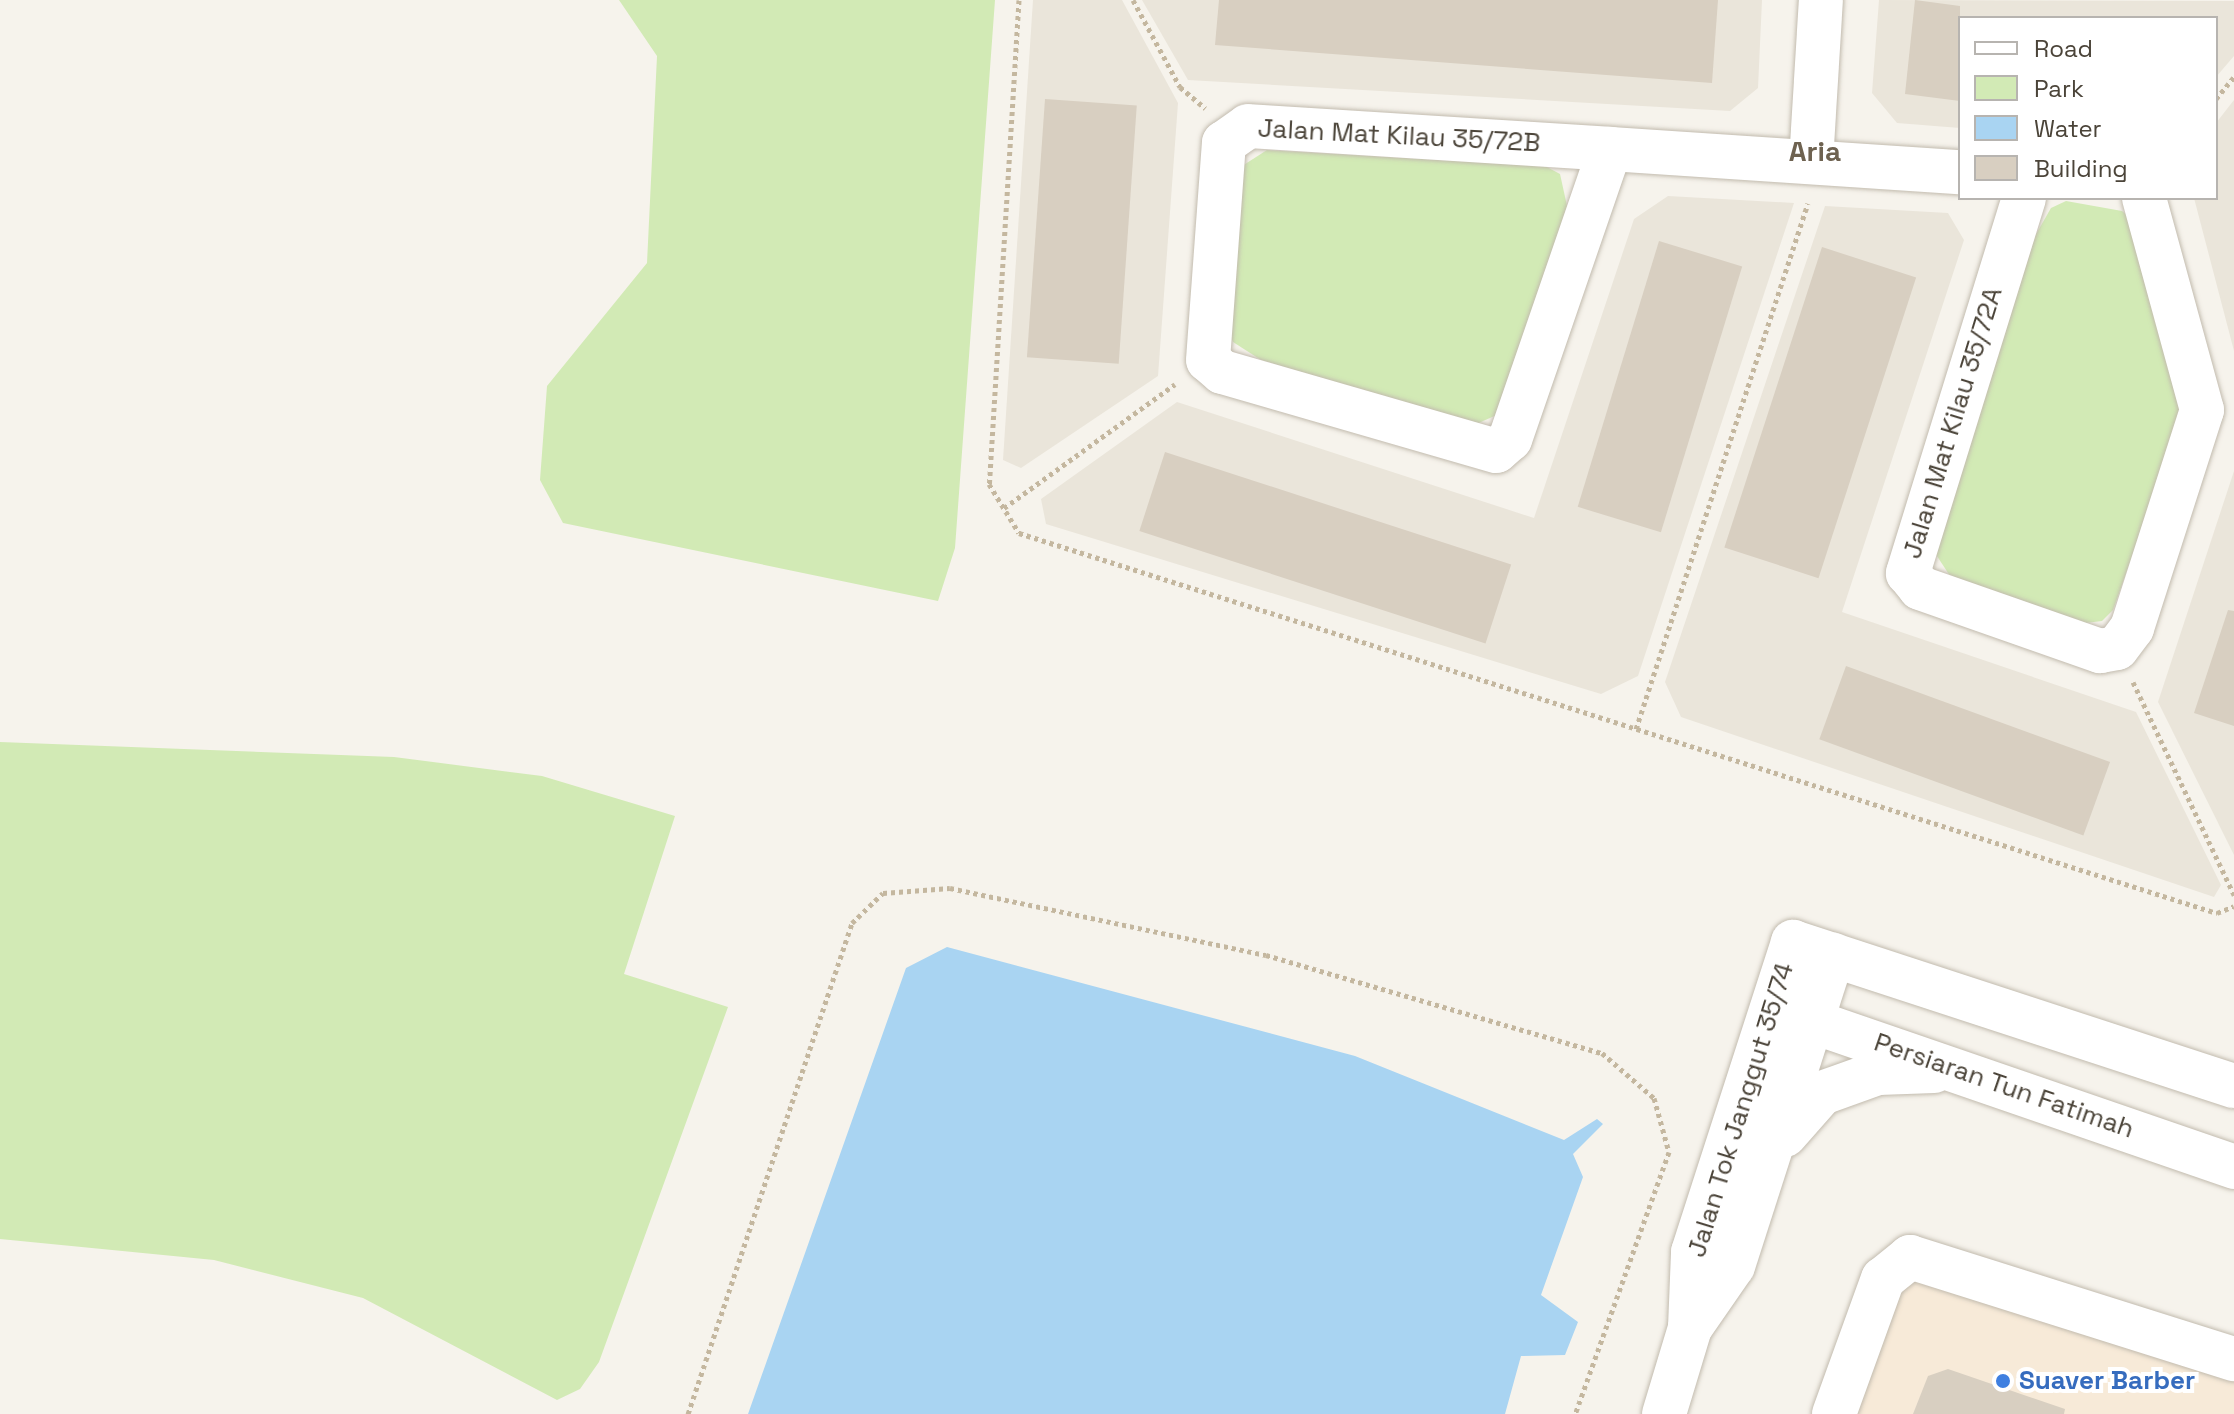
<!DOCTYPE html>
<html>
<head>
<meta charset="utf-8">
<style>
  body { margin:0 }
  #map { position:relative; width:2234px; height:1414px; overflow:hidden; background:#f6f3ec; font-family:"Space Grotesk",sans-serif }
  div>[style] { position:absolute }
  .residential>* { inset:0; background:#eae5da }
  .commercial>* { inset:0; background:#f7ead8 }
  .green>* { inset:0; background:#d2eab5 }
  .water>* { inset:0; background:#a9d4f2 }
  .building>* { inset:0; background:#d8cfc1; transform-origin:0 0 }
  .path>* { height:5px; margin-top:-2.5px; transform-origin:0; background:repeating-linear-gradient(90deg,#c4b79f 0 4px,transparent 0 8px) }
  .roads { filter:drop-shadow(0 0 2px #c2bbae) drop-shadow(0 0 2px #c2bbae) }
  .minor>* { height:44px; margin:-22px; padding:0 22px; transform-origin:22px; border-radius:22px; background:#fff }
  .dots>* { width:22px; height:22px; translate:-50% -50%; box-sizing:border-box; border:4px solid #fff; border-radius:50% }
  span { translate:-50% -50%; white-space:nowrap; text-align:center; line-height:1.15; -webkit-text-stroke:8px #fff; paint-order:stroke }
  .street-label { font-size:26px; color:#4b4439 }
  .shop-label { font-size:26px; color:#366cbe; font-weight:700 }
  .left { translate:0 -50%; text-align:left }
  .neighbourhood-label { font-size:28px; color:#6e6250; font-weight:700 }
  .legend { position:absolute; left:1958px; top:16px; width:260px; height:184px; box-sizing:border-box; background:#fff; border:2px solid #b7b4b0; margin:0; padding:10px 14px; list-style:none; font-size:24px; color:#4b4439 }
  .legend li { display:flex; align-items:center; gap:16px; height:40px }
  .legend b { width:40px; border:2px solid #b7b4b0 }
</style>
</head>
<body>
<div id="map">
  <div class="residential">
    <i style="clip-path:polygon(1033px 0,1122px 0,1178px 103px,1158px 376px,1021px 468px,1003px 460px)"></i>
    <i style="clip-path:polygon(1142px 0,1762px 0,1758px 88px,1730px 111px,1188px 80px)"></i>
    <i style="clip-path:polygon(1879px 0,2234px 1px,2234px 56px,2216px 77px,2216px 18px,1960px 18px,1960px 128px,1897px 123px,1872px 93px)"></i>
    <i style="clip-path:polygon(2234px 100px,2234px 351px,2194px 198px,2216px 198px,2216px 123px)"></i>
    <i style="clip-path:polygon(1668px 196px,1794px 203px,1638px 676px,1601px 694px,1046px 524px,1041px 499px,1177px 402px,1534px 518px,1634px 219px)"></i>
    <i style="clip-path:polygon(1825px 206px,1948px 213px,1964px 240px,1842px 612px,2136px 712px,2221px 885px,2214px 897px,1681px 717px,1665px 682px)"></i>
    <i style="clip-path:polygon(2234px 471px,2234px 855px,2158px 702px)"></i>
  </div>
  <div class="commercial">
    <i style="clip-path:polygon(1914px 1271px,2234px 1374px,2234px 1414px,1850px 1414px,1896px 1284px)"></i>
  </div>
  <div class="green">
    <i style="clip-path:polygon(619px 0,995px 0,955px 548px,938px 601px,563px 523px,540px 480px,547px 386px,647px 263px,657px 56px)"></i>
    <i style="clip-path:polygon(1267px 150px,1545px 166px,1560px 174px,1567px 206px,1499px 414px,1474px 425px,1261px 360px,1233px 342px,1227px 329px,1239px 168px)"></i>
    <i style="clip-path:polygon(2066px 201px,2122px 211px,2134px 221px,2184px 410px,2113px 610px,2102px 621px,2085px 623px,1950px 576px,1935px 553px,2035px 236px,2051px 208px)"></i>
    <i style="clip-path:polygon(0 742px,394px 757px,542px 776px,675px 816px,624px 974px,728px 1007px,599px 1362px,580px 1389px,557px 1400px,363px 1298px,214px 1260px,0 1239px)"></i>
  </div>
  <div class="water">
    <i style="clip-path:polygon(947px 947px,1355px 1056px,1564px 1140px,1597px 1119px,1603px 1124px,1573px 1154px,1583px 1177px,1541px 1295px,1578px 1322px,1565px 1355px,1521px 1356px,1505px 1414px,748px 1414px,906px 968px)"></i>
  </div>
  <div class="building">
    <i style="clip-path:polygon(1219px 0,1718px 0,1712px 83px,1215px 45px)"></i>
    <i style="clip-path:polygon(1915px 0,1960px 6px,1960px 101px,1905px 94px)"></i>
    <i style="left:1045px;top:99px;width:92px;height:259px;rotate:4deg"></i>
    <i style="left:1659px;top:241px;width:87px;height:278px;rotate:17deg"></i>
    <i style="left:1822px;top:247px;width:99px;height:316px;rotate:18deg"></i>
    <i style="left:1165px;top:452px;width:364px;height:83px;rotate:18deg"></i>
    <i style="clip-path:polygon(2228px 610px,2234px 611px,2234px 726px,2194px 713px)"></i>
    <i style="left:1846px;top:666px;width:281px;height:78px;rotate:20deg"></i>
    <i style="clip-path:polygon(1948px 1369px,2065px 1409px,2064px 1414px,1913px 1414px,1928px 1376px)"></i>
  </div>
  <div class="path">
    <i style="left:1019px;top:0;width:485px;rotate:93.5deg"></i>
    <i style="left:989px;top:484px;width:57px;rotate:58.5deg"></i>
    <i style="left:1019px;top:533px;width:1257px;rotate:17.6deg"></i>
    <i style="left:2217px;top:913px;width:18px;rotate:-22deg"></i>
    <i style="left:1133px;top:0;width:99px;rotate:61.6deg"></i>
    <i style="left:1180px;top:87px;width:33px;rotate:40deg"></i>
    <i style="left:2216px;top:99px;width:28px;rotate:-51deg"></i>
    <i style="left:1004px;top:508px;width:211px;rotate:-35.9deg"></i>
    <i style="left:2133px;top:682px;width:236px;rotate:64.6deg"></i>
    <i style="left:1636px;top:729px;width:553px;rotate:-71.89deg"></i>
    <i style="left:688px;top:1414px;width:518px;rotate:-71.53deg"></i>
    <i style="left:852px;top:923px;width:43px;rotate:-44.1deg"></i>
    <i style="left:883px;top:893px;width:67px;rotate:-4.3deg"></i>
    <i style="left:950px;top:888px;width:323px;rotate:12deg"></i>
    <i style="left:1266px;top:955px;width:350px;rotate:16.3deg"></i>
    <i style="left:1602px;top:1053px;width:69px;rotate:40.9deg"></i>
    <i style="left:1654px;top:1098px;width:56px;rotate:74.5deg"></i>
    <i style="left:1669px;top:1152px;width:278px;rotate:109.7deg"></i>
  </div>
  <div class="roads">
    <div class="minor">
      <i style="left:1610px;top:149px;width:307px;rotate:109deg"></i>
      <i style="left:1510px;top:439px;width:18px;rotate:139deg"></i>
      <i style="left:1496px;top:451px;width:285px;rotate:-163.9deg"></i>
      <i style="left:1222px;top:372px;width:18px;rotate:-139deg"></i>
      <i style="left:1208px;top:360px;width:218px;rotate:-85.8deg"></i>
      <i style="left:1224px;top:143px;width:29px;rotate:-35deg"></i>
      <i style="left:1248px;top:126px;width:363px;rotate:3.6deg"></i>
      <i style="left:1610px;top:149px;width:351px;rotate:3.8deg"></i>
      <i style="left:1811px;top:162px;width:162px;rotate:-86.5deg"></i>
      <i style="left:2024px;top:198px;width:393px;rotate:107.2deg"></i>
      <i style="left:1908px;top:573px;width:19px;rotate:51deg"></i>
      <i style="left:1920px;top:588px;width:191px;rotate:19.3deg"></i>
      <i style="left:2100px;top:651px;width:17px;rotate:-10deg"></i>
      <i style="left:2117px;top:648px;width:25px;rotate:-53deg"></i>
      <i style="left:2132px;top:628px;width:229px;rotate:-72.2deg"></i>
      <i style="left:2202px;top:410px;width:220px;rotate:-105.3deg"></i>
      <i style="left:1773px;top:1008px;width:488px;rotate:19deg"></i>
      <i style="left:1785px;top:1135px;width:56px;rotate:-48.6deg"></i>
      <i style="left:1822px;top:1093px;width:59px;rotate:-19.7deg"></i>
      <i style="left:1878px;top:1073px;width:56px;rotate:-2deg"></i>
      <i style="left:1690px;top:1328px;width:75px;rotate:-55.3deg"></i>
      <i style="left:1733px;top:1266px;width:327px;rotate:-72.2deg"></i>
      <i style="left:1664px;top:1414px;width:90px;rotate:-73.2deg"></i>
      <i style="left:1690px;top:1328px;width:76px;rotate:-87.7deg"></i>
      <i style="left:1693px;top:1252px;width:326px;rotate:-72.1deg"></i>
      <i style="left:1793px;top:942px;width:464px;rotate:18.1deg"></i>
      <i style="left:1834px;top:1414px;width:144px;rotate:-70.1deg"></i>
      <i style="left:1883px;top:1279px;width:35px;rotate:-39deg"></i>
      <i style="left:1910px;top:1257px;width:340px;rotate:17.5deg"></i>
    </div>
  </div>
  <div class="dots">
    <i style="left:2003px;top:1381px;background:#3f7fe0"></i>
  </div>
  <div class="street-label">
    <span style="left:1399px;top:136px;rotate:3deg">Jalan Mat Kilau 35/72B</span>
    <span style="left:1953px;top:423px;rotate:-73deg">Jalan Mat Kilau 35/72A</span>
    <span style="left:2004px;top:1086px;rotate:19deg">Persiaran Tun Fatimah</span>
    <span style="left:1741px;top:1110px;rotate:-73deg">Jalan Tok Janggut 35/74</span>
  </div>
  <div class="shop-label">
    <span class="left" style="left:2019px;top:1381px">Suaver Barber</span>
  </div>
  <div class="neighbourhood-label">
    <span style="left:1815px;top:151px">Aria</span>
  </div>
  <ul class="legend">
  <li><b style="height:10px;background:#fff"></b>Road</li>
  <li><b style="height:22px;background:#d2eab5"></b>Park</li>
  <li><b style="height:22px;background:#a9d4f2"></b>Water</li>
  <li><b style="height:22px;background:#d8cfc1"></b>Building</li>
  </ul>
</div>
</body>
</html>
